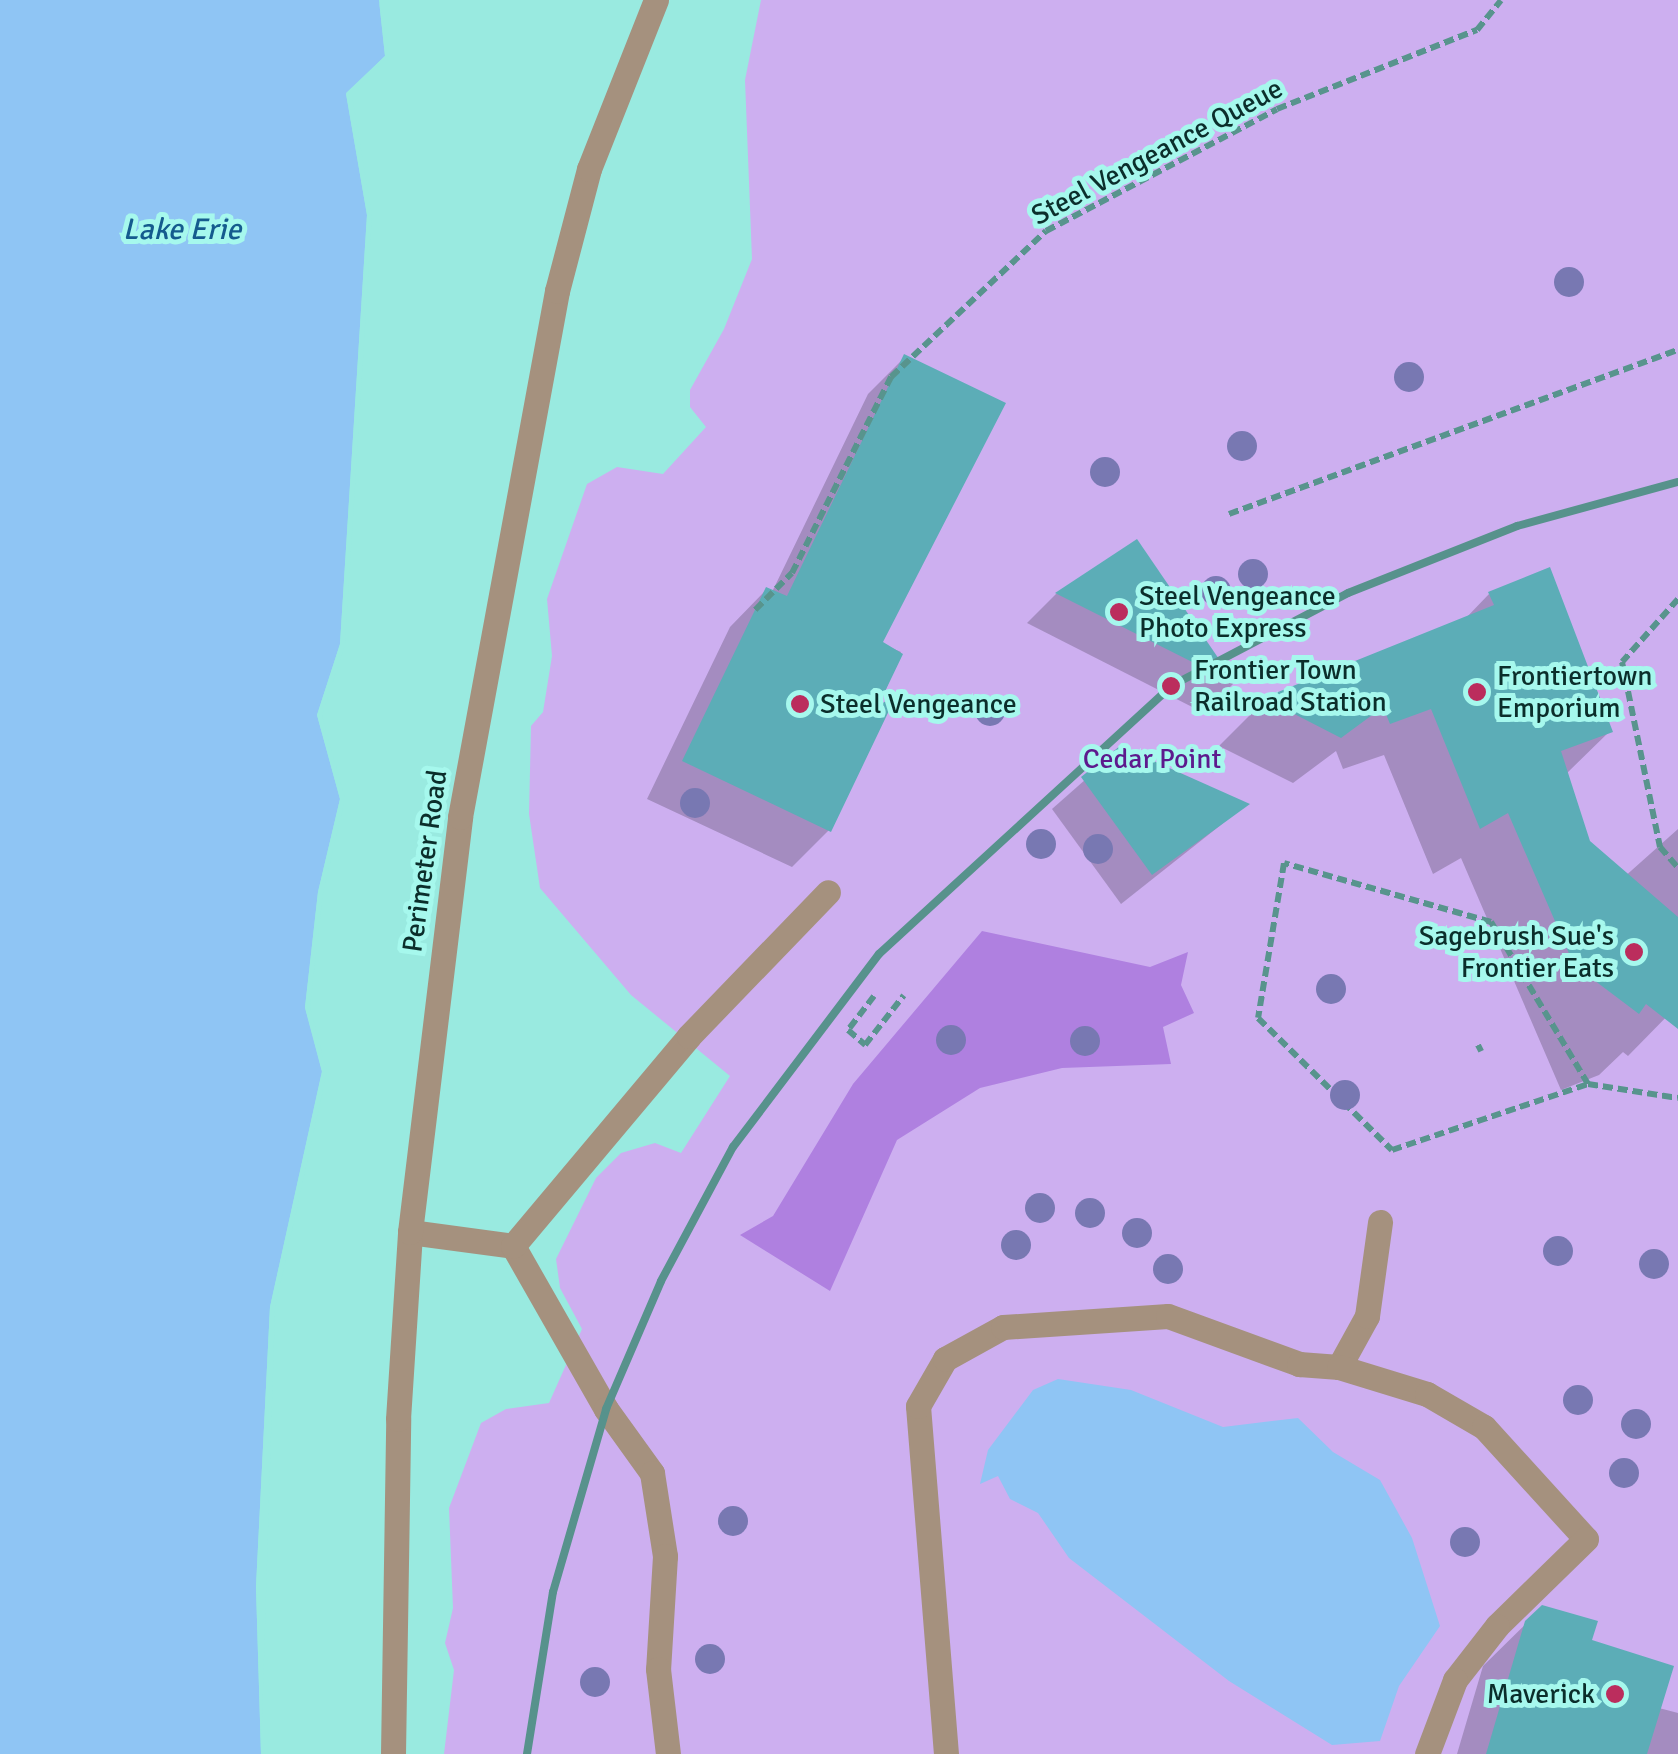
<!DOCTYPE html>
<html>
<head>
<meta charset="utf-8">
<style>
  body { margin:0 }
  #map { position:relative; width:1678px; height:1754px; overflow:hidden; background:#99eae0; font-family:Signika,sans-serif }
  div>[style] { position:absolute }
  .green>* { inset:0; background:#cdaff0 }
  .forest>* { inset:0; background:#af80e0 }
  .water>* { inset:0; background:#8fc5f4 }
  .pier>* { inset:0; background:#99eae0 }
  .shadow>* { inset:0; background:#0003 }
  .building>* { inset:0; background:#5cadb7 }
  .path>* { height:6px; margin-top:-3px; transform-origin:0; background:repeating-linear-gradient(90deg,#58948d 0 10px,transparent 0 15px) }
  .service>* { height:25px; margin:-12.5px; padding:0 12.5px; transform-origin:12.5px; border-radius:12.5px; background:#a5917e }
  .minor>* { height:25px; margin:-12.5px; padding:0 12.5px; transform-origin:12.5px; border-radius:12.5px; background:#a5917e }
  .rail>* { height:8px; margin:-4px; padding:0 4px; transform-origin:4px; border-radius:4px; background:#57928c }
  .trees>* { width:30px; height:30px; margin:-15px; border-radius:50%; background:#7878b2 }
  .dots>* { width:28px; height:28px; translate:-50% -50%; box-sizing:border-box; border:5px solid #a6f8ed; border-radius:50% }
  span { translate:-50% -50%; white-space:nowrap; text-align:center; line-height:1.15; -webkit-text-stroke:10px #a6f8ed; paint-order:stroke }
  .street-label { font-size:28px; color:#0b2e2b }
  .poi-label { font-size:28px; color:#0b2e2b }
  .left { translate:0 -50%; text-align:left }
  .right { translate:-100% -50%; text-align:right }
  .park-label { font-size:28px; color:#5d1a8d }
  .water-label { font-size:30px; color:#155b8e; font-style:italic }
</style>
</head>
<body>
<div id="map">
  <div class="green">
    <i style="clip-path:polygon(761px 0,1678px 0,1678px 1754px,444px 1754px,454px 1670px,445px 1643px,453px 1608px,449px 1508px,481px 1423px,506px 1409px,549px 1403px,582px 1329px,560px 1288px,556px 1259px,596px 1178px,621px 1153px,655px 1143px,681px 1153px,730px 1076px,631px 995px,540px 888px,529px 814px,531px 726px,543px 712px,552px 656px,547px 599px,587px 484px,617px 467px,663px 474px,706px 427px,690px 407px,690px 390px,724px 329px,752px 259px,745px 80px)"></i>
  </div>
  <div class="forest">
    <i style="clip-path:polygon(982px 931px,1150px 967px,1188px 952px,1181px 985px,1194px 1013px,1163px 1027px,1171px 1064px,1062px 1068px,980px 1088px,897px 1140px,830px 1291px,740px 1235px,773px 1216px,853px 1084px)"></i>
  </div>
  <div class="water">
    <i style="clip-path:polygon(0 0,379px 0,385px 56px,346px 94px,367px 215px,340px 644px,317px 715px,340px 799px,318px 892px,305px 1007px,322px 1071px,270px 1307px,256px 1587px,261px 1754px,0 1754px)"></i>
    <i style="clip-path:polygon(1058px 1379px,1131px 1390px,1223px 1427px,1298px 1418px,1333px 1452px,1380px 1480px,1412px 1538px,1440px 1626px,1399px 1686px,1380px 1741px,1332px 1745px,1229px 1681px,1069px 1558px,1038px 1513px,1010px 1499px,998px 1476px,980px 1484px,988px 1450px,1033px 1390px)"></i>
  </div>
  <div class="pier">
    <i style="clip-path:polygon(379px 0,390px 57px,352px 95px,372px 215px,345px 645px,322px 715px,345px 799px,323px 893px,310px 1007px,327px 1072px,275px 1308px,261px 1754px,256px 1587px,270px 1307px,322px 1072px,305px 1008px,318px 892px,340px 799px,317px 715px,340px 644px,367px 215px,346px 93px,385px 56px)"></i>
  </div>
  <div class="shadow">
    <i style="clip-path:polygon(905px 357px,880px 643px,901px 652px,829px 830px,792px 867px,647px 799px,730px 627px,766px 590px,772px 592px,868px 394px)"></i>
    <i style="clip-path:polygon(1137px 542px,1233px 684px,1204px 713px,1027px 623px,1056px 594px)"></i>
    <i style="clip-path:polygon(1489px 594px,1610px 731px,1566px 774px,1604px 895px,1678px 829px,1678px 1005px,1628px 1056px,1623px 1052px,1599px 1075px,1561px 1090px,1461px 858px,1433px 874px,1384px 755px,1343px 769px,1336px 751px,1293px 783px,1219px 746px,1265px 700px,1464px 620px)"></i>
    <i style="clip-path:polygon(1120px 749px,1246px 805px,1121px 904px,1052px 809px)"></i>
    <i style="clip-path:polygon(1543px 1607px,1659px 1708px,1678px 1713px,1678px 1754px,1457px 1754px,1483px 1666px)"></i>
  </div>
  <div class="building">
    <i style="clip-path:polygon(904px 354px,1006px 403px,883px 642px,903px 654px,878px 706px,897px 694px,831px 832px,682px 761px,766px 587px,787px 596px)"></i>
    <i style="clip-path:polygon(1137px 539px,1236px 684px,1055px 593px)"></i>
    <i style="clip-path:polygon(1550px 567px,1613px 732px,1561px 751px,1590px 841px,1678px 917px,1678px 1029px,1646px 1004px,1639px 1014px,1574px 965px,1508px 813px,1480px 829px,1431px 709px,1390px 724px,1383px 707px,1341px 738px,1263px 698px,1494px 605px,1488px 592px)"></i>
    <i style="clip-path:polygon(1120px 746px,1250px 804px,1152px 875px,1081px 777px)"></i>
    <i style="clip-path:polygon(1542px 1605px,1598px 1621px,1592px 1640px,1674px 1666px,1647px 1754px,1486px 1754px,1525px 1621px)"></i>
  </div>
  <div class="path">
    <i style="left:1229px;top:514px;width:478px;rotate:-20.1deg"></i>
    <i style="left:1678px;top:599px;width:84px;rotate:131.6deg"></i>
    <i style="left:1622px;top:662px;width:189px;rotate:78.4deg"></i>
    <i style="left:1660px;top:847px;width:28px;rotate:49deg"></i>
    <i style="left:755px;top:610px;width:52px;rotate:-45deg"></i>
    <i style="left:792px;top:573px;width:220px;rotate:-63.2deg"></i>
    <i style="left:891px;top:377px;width:213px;rotate:-43.3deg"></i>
    <i style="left:1046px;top:231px;width:261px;rotate:-27.8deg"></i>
    <i style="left:1277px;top:109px;width:215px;rotate:-21.6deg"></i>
    <i style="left:1477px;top:30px;width:38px;rotate:-51deg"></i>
    <i style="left:874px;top:996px;width:43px;rotate:127.4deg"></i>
    <i style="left:848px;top:1030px;width:23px;rotate:41deg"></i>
    <i style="left:865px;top:1045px;width:63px;rotate:-52deg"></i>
    <i style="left:1478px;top:1045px;width:7px;rotate:63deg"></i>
    <i style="left:1588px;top:1084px;width:189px;rotate:-120.9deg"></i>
    <i style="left:1491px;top:922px;width:215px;rotate:-164.1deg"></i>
    <i style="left:1284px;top:863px;width:157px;rotate:99.5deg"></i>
    <i style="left:1258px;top:1018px;width:188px;rotate:44.6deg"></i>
    <i style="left:1392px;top:1150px;width:207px;rotate:-18.6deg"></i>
    <i style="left:1588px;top:1084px;width:91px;rotate:8.8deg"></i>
  </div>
  <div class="service">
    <i style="left:410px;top:1232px;width:104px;rotate:7.7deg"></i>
    <i style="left:513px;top:1246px;width:188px;rotate:60.3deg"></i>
    <i style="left:606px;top:1409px;width:79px;rotate:54.3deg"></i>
    <i style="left:652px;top:1473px;width:84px;rotate:81.1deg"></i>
    <i style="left:665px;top:1556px;width:113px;rotate:93.5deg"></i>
    <i style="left:658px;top:1669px;width:86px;rotate:83.3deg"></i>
    <i style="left:513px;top:1246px;width:274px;rotate:-50deg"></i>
    <i style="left:689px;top:1036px;width:200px;rotate:-46deg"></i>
    <i style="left:1339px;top:1367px;width:58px;rotate:-61.2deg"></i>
    <i style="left:1367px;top:1316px;width:95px;rotate:-82.1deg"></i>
    <i style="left:946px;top:1754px;width:349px;rotate:-94.6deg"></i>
    <i style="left:918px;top:1406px;width:54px;rotate:-60.1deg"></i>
    <i style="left:945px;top:1359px;width:66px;rotate:-28.9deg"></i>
    <i style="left:1003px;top:1327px;width:165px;rotate:-3.8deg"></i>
    <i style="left:1168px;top:1316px;width:140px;rotate:20.1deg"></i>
    <i style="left:1299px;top:1364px;width:40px;rotate:4.3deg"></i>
    <i style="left:1339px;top:1367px;width:92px;rotate:17.1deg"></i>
    <i style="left:1427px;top:1394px;width:66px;rotate:30.1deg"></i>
    <i style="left:1484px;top:1427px;width:151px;rotate:47.7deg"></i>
    <i style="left:1586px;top:1539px;width:124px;rotate:135.7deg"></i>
    <i style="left:1497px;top:1626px;width:68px;rotate:127.9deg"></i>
    <i style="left:1455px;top:1680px;width:79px;rotate:110.7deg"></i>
  </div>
  <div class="minor">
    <i style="left:393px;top:1754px;width:335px;rotate:-89.1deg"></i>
    <i style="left:398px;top:1419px;width:187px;rotate:-86.3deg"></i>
    <i style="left:410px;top:1232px;width:418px;rotate:-83.1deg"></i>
    <i style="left:460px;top:817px;width:535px;rotate:-79.55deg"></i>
    <i style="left:557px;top:291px;width:126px;rotate:-75.3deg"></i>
    <i style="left:589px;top:169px;width:182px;rotate:-68.4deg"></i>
  </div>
  <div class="rail">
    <i style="left:527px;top:1754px;width:164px;rotate:-80.9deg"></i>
    <i style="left:553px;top:1592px;width:191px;rotate:-73.8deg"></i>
    <i style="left:606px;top:1409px;width:139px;rotate:-66.7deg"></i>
    <i style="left:661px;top:1281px;width:152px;rotate:-61.8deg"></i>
    <i style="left:733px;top:1147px;width:242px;rotate:-52.9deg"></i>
    <i style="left:879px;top:954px;width:396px;rotate:-42.5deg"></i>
    <i style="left:1171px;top:686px;width:200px;rotate:-27.7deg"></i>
    <i style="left:1348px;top:593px;width:182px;rotate:-21.6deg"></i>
    <i style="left:1517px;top:526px;width:167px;rotate:-15.3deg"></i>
  </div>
  <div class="trees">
    <i style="left:1569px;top:282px"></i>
    <i style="left:1409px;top:377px"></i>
    <i style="left:1242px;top:446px"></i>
    <i style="left:1105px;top:472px"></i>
    <i style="left:1253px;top:574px"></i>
    <i style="left:1216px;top:591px"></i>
    <i style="left:990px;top:711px"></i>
    <i style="left:695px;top:803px"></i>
    <i style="left:1041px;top:844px"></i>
    <i style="left:1098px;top:849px"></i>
    <i style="left:1331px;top:989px"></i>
    <i style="left:951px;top:1040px"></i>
    <i style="left:1085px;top:1041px"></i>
    <i style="left:1345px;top:1095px"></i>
    <i style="left:1040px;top:1208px"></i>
    <i style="left:1090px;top:1213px"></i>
    <i style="left:1137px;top:1233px"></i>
    <i style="left:1016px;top:1245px"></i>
    <i style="left:1558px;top:1251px"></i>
    <i style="left:1654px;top:1264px"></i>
    <i style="left:1168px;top:1269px"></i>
    <i style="left:1578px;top:1400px"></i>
    <i style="left:1636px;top:1424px"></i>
    <i style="left:1624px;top:1473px"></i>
    <i style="left:733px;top:1521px"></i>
    <i style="left:1465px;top:1542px"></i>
    <i style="left:710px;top:1659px"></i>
    <i style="left:595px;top:1682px"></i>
  </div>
  <div class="dots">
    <i style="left:1119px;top:612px;background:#bb2d5d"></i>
    <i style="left:1171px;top:686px;background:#bb2d5d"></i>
    <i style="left:1477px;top:692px;background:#bb2d5d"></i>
    <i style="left:800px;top:704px;background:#bb2d5d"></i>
    <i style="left:1634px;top:952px;background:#bb2d5d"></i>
    <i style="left:1615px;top:1694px;background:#bb2d5d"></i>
  </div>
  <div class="street-label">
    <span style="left:1157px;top:152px;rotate:-28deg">Steel Vengeance Queue</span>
    <span style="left:425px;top:861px;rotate:-82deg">Perimeter Road</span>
  </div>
  <div class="poi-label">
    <span class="left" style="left:1139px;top:612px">Steel Vengeance<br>Photo Express</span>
    <span class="left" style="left:1194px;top:686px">Frontier Town<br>Railroad Station</span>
    <span class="left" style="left:1497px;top:692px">Frontiertown<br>Emporium</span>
    <span class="left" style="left:820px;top:704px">Steel Vengeance</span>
    <span class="right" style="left:1614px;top:952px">Sagebrush Sue's<br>Frontier Eats</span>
    <span class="right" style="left:1595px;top:1694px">Maverick</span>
  </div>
  <div class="park-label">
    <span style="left:1152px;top:759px">Cedar Point</span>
  </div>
  <div class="water-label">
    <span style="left:182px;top:230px">Lake Erie</span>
  </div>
</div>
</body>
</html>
